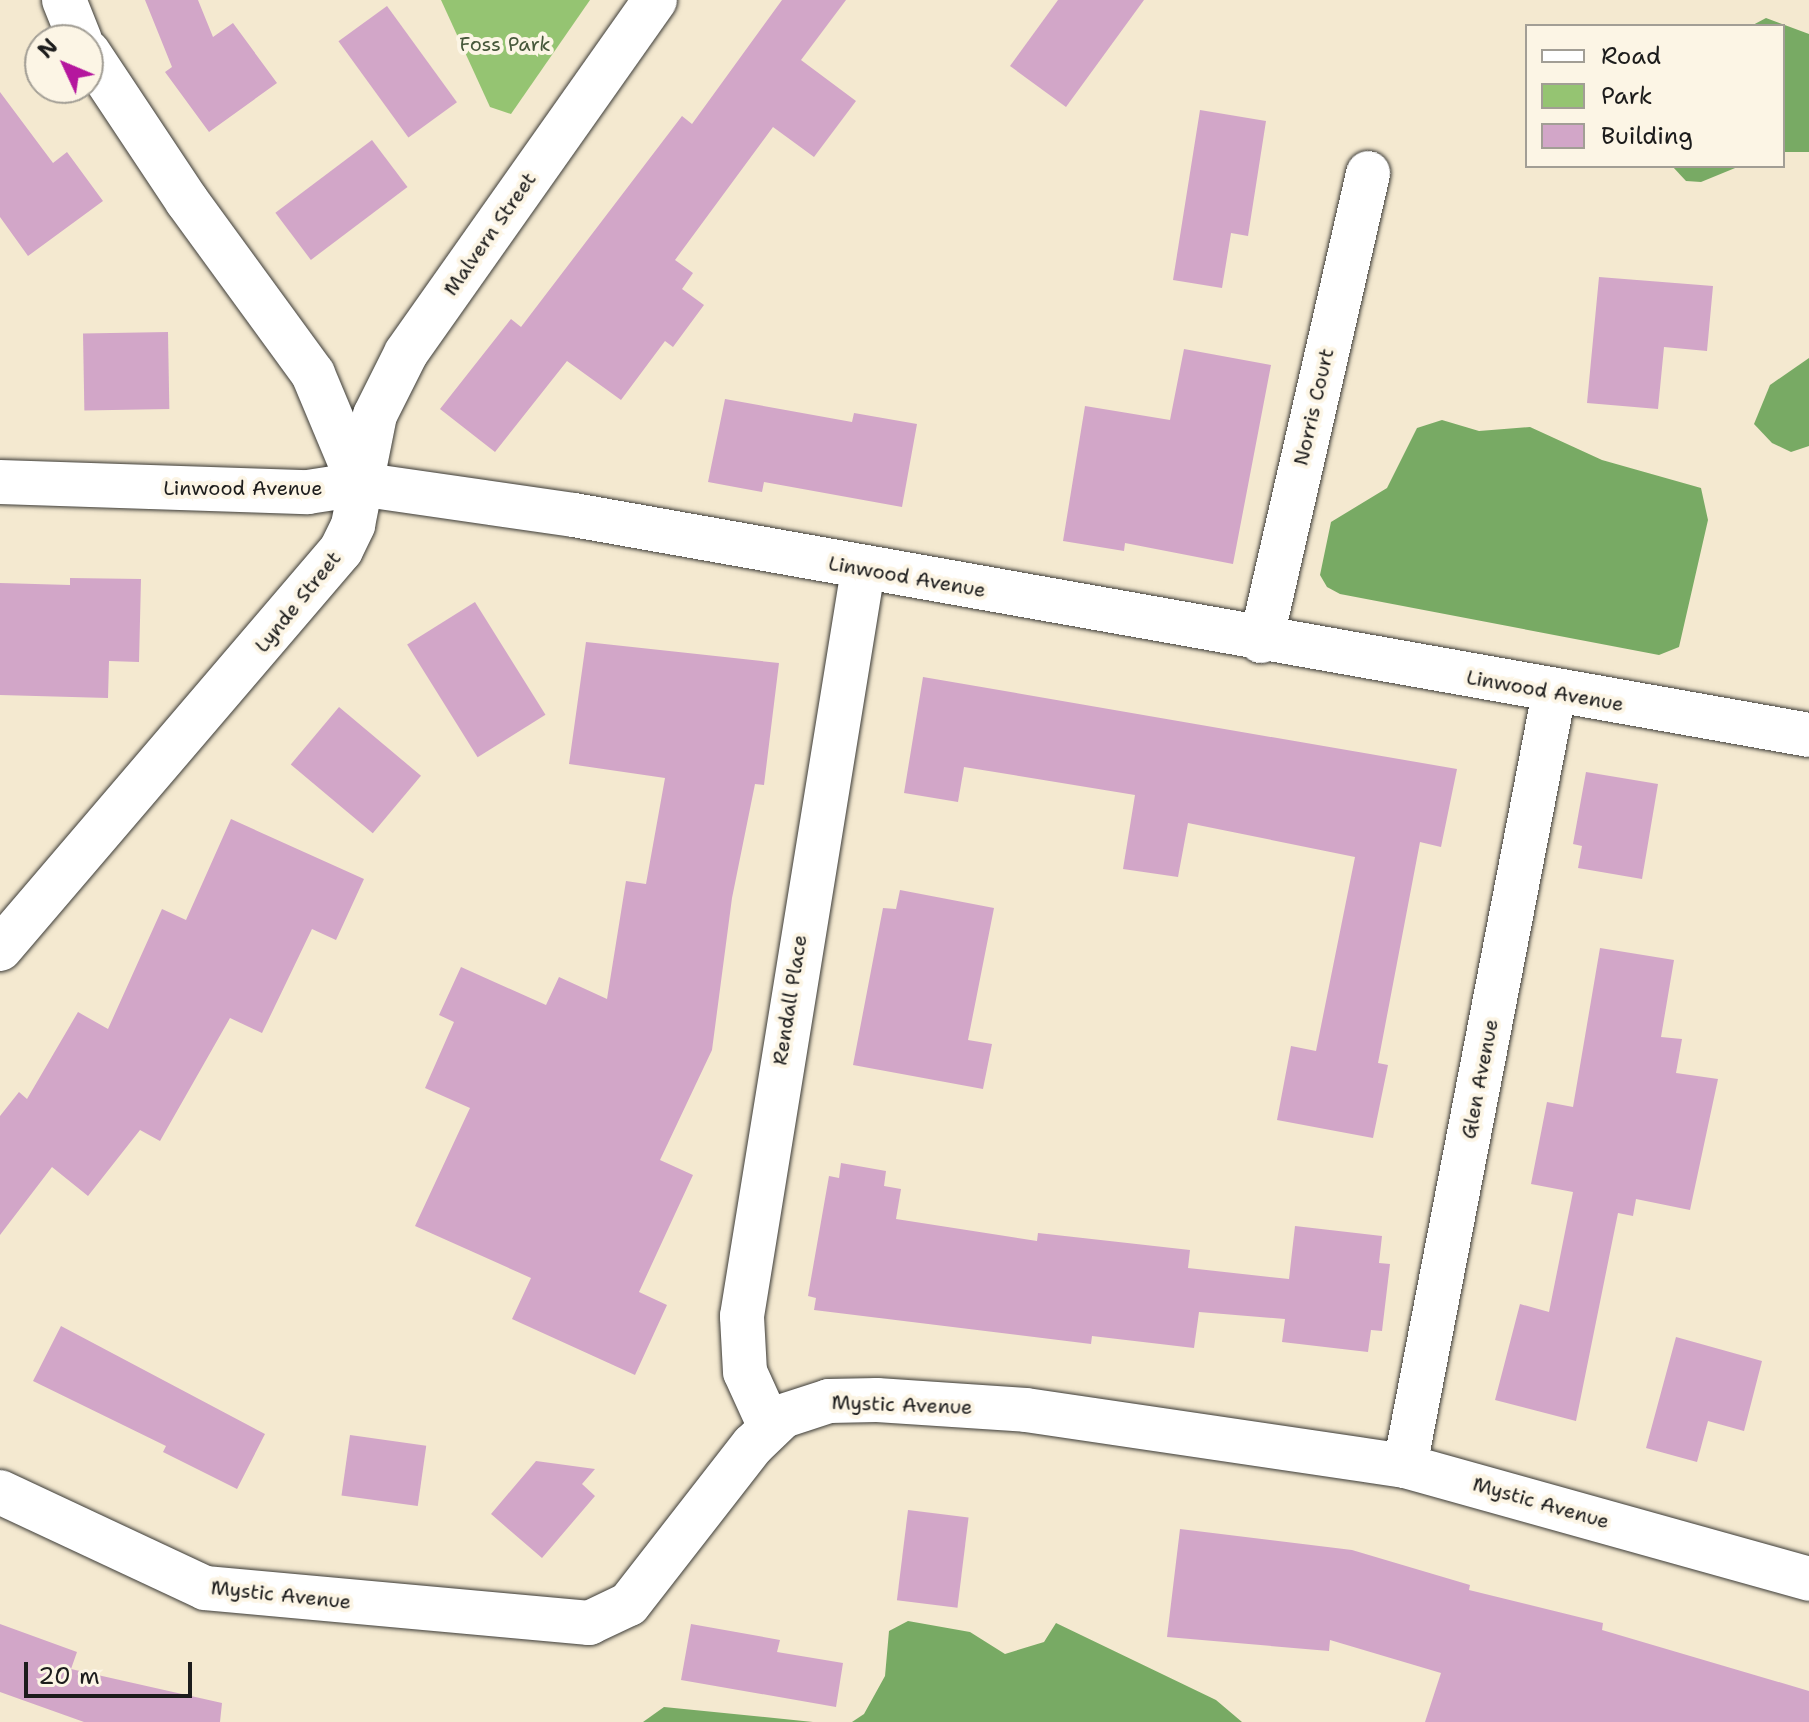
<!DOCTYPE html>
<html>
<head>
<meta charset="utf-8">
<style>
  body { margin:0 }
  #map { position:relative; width:1809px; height:1722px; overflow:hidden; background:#f4e9d0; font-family:"Shantell Sans",sans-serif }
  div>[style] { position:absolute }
  .green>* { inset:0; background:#95c472 }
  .forest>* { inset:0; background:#78aa64 }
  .building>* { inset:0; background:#d2a6c8; transform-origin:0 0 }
  .roads { filter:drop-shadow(0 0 2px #3c3b37) drop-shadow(0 0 2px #3c3b37) }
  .minor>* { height:44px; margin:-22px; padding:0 22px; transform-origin:22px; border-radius:22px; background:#fff }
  span { translate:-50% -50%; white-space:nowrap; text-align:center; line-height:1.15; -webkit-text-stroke:8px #fcf5e5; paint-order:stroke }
  .park-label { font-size:20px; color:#46573a }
  .street-label { font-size:20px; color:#1c1c1c }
  .legend { position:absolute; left:1525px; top:24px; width:260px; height:144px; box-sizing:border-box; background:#fcf5e5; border:2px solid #a29e95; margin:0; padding:10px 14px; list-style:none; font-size:24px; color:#1c1c1c }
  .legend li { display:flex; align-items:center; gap:16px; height:40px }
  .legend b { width:40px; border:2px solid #a29e95 }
  .north { position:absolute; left:24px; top:24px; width:80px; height:80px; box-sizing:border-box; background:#fcf5e5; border:2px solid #a29e95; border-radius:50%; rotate:314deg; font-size:22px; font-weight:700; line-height:32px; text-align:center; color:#1c1c1c }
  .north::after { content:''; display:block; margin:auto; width:28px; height:36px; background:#b5179e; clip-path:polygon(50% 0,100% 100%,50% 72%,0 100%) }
  .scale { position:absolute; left:24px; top:1662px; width:168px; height:36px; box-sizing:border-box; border:4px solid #1c1c1c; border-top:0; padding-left:10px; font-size:24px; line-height:28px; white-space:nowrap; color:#1c1c1c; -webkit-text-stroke:6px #fcf5e5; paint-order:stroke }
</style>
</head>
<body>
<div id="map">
  <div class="green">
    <i style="clip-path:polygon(441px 0,590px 0,511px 114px,490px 107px)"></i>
  </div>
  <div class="forest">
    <i style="clip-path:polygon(1766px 18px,1809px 34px,1809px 152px,1783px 152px,1783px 26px,1751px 26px)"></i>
    <i style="clip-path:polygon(1672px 166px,1740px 166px,1701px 182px,1686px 181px)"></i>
    <i style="clip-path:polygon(1809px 358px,1809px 446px,1791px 452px,1772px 443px,1754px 424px,1770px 385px)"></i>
    <i style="clip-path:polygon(1442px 420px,1479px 431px,1530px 427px,1602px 460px,1701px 488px,1708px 520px,1679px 647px,1659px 655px,1340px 594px,1327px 587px,1320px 575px,1331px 522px,1387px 488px,1417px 428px)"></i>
    <i style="clip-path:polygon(908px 1621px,970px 1632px,1005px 1654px,1044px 1642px,1056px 1623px,1216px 1700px,1242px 1722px,852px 1722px,864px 1714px,885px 1676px,889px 1631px)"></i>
    <i style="clip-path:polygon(664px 1707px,813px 1722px,643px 1722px)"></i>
  </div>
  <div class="building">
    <i style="clip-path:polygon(145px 0,198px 0,213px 37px,233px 23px,277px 83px,209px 132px,165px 72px,172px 67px)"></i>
    <i style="clip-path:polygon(782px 0,846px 0,801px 60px,856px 101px,814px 157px,773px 127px,675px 260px,693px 273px,682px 289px,704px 305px,673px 347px,665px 341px,621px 400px,567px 361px,495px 452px,440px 409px,511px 319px,521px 327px,682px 116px,692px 124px)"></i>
    <i style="clip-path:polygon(1058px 0,1144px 0,1066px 107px,1010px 66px)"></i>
    <i style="left:387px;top:6px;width:119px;height:60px;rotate:54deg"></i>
    <i style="clip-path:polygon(0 92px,53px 163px,67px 152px,103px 201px,28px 256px,0 217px)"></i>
    <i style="clip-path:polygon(1200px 110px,1266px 121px,1248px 236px,1231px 233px,1222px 288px,1173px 280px)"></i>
    <i style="left:372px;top:140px;width:59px;height:121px;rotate:53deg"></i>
    <i style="clip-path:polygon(1599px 277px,1713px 286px,1707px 351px,1664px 347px,1658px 409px,1587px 403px)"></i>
    <i style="left:168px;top:332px;width:77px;height:85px;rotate:89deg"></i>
    <i style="clip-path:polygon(1184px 349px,1271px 365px,1233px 564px,1125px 543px,1124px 551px,1063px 541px,1085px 406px,1170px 420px)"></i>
    <i style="clip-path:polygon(725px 399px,852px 422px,854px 413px,917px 424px,902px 507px,764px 482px,762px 492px,708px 482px)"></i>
    <i style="clip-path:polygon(70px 578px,141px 579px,139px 662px,109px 661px,108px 698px,0 695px,0 583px,70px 585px)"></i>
    <i style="left:475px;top:602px;width:133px;height:80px;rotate:58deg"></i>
    <i style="clip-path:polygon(586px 642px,779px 663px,764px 785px,755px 784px,732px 898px,712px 1050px,660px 1160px,693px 1175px,639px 1292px,667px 1305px,635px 1375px,512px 1319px,531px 1278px,415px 1226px,470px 1108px,425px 1088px,454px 1022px,439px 1015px,461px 967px,546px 1005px,559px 977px,607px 999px,626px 881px,646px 884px,665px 778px,569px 764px)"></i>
    <i style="clip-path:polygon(923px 677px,1457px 769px,1441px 847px,1420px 842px,1378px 1063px,1388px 1065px,1373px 1138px,1277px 1120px,1291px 1046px,1316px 1051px,1355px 857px,1188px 823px,1178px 877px,1123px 869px,1135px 795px,964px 767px,958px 802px,904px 793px)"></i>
    <i style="left:339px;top:707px;width:107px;height:75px;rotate:40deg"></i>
    <i style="clip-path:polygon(1586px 772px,1658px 784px,1642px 879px,1578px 868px,1582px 846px,1573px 844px)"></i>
    <i style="clip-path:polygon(231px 819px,364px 879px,336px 940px,312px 929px,262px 1033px,230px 1018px,160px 1141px,140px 1130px,88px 1196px,52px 1167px,0 1235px,0 1116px,19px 1092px,27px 1099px,78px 1012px,108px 1029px,162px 909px,186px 920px)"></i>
    <i style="clip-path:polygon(900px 890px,994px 908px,968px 1040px,992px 1044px,983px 1089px,853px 1065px,883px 908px,896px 909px)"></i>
    <i style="clip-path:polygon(1600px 948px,1674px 960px,1661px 1037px,1682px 1039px,1676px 1073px,1718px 1079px,1690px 1210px,1636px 1199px,1633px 1216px,1618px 1213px,1576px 1421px,1495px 1400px,1520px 1304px,1549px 1312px,1573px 1192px,1531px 1184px,1547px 1102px,1573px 1107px)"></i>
    <i style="clip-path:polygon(841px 1163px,886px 1171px,884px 1186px,901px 1189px,896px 1219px,1037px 1241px,1038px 1233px,1190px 1250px,1188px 1268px,1289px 1279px,1295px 1226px,1382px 1236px,1379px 1263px,1390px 1264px,1382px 1331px,1371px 1330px,1368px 1352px,1282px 1342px,1285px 1319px,1199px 1312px,1194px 1348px,1092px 1336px,1091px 1344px,814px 1310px,816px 1298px,808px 1296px,829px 1176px,839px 1178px)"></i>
    <i style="clip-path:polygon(61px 1326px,265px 1434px,237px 1489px,163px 1452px,166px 1446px,33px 1381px)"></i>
    <i style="clip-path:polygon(1676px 1337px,1762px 1361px,1744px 1431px,1708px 1421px,1697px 1462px,1646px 1448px)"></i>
    <i style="left:350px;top:1435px;width:77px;height:61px;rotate:8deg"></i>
    <i style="clip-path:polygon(536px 1461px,595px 1469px,582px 1484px,595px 1496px,542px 1558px,491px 1514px)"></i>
    <i style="left:908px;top:1510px;width:61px;height:91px;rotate:7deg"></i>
    <i style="clip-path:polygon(1180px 1529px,1352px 1550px,1470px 1585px,1469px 1590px,1603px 1623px,1602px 1630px,1809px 1691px,1809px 1722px,1425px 1722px,1441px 1673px,1330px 1640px,1329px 1651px,1167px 1637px)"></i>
    <i style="clip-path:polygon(0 1624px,77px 1652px,71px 1669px,222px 1703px,220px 1722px,84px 1722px,0 1692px)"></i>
    <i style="clip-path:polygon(691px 1624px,780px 1640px,777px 1652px,843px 1663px,836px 1707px,681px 1680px)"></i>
  </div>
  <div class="roads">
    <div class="minor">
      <i style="left:64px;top:0;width:43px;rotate:68.2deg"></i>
      <i style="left:88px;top:52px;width:179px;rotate:56.4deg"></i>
      <i style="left:187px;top:201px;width:214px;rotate:53.9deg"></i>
      <i style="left:313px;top:374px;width:119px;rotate:67.3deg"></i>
      <i style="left:0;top:482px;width:308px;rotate:1.9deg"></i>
      <i style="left:308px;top:492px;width:52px;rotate:-8.9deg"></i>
      <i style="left:359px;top:484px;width:217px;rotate:8.2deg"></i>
      <i style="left:574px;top:515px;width:1254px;rotate:10.1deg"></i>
      <i style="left:1261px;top:641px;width:480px;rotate:-77.1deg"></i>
      <i style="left:0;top:949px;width:525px;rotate:-49.48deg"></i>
      <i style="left:341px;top:550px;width:28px;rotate:-64deg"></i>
      <i style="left:353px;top:525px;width:112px;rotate:-78.7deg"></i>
      <i style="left:375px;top:415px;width:69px;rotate:-63.4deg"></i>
      <i style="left:406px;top:353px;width:432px;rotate:-54.8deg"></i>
      <i style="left:770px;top:1427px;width:60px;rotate:-114.4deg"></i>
      <i style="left:745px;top:1372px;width:56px;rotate:-93.1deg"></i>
      <i style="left:742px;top:1316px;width:756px;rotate:-80.79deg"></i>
      <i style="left:1405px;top:1466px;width:787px;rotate:-79.09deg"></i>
      <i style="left:0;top:1492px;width:226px;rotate:25.1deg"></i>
      <i style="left:205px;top:1588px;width:386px;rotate:5.2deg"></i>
      <i style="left:589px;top:1623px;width:44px;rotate:-25.4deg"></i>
      <i style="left:629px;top:1604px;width:202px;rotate:-52.1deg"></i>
      <i style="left:753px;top:1445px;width:42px;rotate:-44deg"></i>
      <i style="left:783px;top:1416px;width:48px;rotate:-18.1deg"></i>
      <i style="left:829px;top:1401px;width:48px;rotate:-1.2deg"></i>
      <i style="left:877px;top:1400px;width:149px;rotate:3.8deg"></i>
      <i style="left:1026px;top:1410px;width:383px;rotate:8.4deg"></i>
      <i style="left:1405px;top:1466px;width:420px;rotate:15.6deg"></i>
    </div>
  </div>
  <div class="park-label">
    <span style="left:505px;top:44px">Foss Park</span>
  </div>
  <div class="street-label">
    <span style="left:490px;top:234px;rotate:-55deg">Malvern Street</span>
    <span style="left:1314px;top:407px;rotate:-77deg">Norris Court</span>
    <span style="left:243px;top:488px">Linwood Avenue</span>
    <span style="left:907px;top:577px;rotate:10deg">Linwood Avenue</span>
    <span style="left:298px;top:602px;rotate:-51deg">Lynde Street</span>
    <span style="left:1545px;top:691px;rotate:10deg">Linwood Avenue</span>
    <span style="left:790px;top:1000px;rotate:-81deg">Rendall Place</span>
    <span style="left:1480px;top:1079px;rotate:-79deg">Glen Avenue</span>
    <span style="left:902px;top:1405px;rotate:2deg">Mystic Avenue</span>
    <span style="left:1541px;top:1503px;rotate:16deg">Mystic Avenue</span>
    <span style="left:281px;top:1595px;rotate:6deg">Mystic Avenue</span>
  </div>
  <ul class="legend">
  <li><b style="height:10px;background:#fff"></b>Road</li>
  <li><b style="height:22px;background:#95c472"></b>Park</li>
  <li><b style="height:22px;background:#d2a6c8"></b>Building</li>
  </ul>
  <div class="north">N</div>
  <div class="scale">20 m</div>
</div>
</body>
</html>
